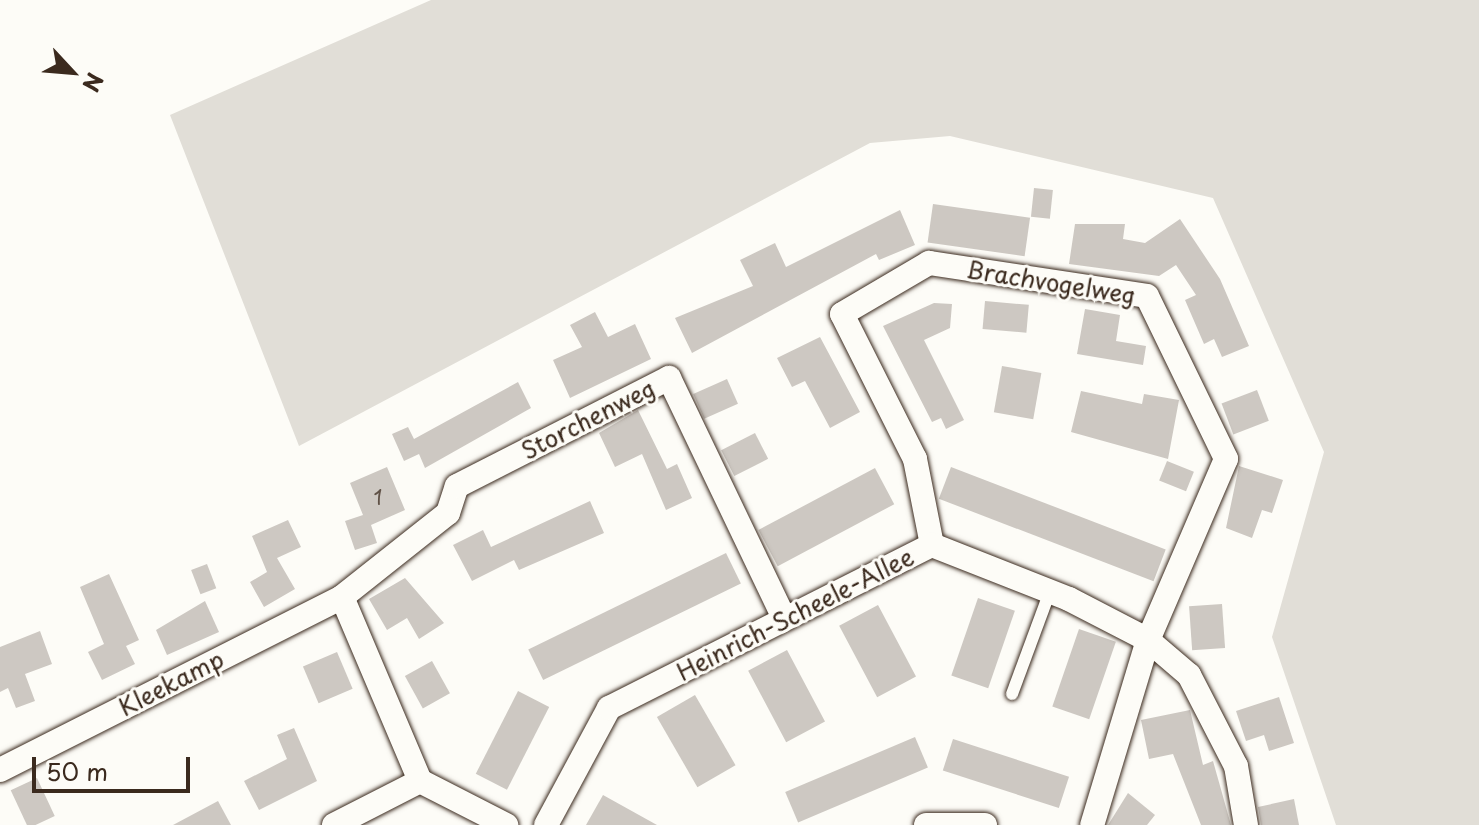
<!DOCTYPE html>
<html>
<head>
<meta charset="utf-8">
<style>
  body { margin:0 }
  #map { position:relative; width:1479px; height:825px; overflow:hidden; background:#fdfcf7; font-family:"Playpen Sans",sans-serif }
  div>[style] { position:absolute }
  .green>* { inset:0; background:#e1ded7 }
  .building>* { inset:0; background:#cdc8c2; transform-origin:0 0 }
  .roads { filter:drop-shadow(0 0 2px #3b2a1e) drop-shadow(0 0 2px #3b2a1e) }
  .lane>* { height:12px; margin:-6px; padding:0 6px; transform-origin:6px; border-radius:6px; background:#fdfcf7 }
  .street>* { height:24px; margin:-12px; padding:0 12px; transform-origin:12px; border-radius:12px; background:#fdfcf7 }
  span { translate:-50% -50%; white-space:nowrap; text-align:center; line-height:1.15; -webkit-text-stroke:6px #fdfcf7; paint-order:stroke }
  .number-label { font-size:20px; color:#605247 }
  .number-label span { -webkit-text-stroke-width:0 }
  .street-label { font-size:24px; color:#3b2a1e }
  .north { position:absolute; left:32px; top:32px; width:80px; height:80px; -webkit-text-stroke:6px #fdfcf7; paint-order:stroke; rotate:116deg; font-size:22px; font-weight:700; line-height:32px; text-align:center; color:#3b2a1e }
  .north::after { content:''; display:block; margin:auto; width:28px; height:36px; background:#3b2a1e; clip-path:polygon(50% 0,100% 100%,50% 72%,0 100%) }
  .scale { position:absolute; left:32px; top:757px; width:158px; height:36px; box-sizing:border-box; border:4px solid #3b2a1e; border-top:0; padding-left:10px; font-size:24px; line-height:28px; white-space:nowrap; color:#3b2a1e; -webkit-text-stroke:6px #fdfcf7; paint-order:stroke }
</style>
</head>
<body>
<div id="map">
  <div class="green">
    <i style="clip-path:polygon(431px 0,1479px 0,1479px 825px,1336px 825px,1272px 637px,1324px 452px,1213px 198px,950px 136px,870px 143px,299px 446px,170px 115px)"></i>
  </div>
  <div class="building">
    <i style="left:1034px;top:188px;width:19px;height:29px;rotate:6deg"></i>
    <i style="left:933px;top:204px;width:98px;height:39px;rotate:8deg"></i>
    <i style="clip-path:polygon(900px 210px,915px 245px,879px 260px,876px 254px,692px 353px,675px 318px,753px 286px,740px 260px,775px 243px,786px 267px)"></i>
    <i style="clip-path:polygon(1180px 219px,1220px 279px,1249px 346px,1222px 357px,1214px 339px,1204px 344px,1185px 300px,1196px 295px,1176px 265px,1159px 276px,1069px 264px,1075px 224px,1125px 224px,1123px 239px,1145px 243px)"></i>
    <i style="left:985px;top:301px;width:44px;height:28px;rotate:5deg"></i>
    <i style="clip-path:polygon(934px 303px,952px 304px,950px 328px,924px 340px,964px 420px,946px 429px,941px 418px,932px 422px,883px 326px)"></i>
    <i style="clip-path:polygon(1085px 309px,1120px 315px,1116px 341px,1146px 346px,1143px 365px,1077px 354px)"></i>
    <i style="clip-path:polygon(595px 312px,608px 337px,635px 324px,651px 359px,570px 398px,553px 360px,582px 347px,570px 325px)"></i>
    <i style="clip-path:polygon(820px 337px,860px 412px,830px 428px,805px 381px,792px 387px,777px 358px)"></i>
    <i style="left:1002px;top:366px;width:40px;height:47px;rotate:10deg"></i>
    <i style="left:727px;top:379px;width:27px;height:37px;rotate:66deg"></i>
    <i style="clip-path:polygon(518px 382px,531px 408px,425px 468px,419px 454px,404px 461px,392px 434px,408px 427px,414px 439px)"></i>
    <i style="left:1257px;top:390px;width:33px;height:38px;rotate:69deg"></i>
    <i style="clip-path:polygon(1081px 391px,1142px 404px,1144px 394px,1179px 400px,1168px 459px,1071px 432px)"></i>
    <i style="clip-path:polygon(638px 410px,667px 469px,677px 464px,692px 498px,666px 510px,642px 454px,615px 467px,599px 433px)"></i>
    <i style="left:755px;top:433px;width:29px;height:38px;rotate:63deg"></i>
    <i style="left:1167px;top:461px;width:29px;height:21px;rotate:22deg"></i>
    <i style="clip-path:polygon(1239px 466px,1283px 480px,1272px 513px,1262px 510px,1252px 538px,1226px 528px)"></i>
    <i style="clip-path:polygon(387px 467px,405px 510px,371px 525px,377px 543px,355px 550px,345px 521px,363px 515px,350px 483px)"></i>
    <i style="left:951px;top:467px;width:230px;height:34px;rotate:21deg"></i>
    <i style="left:875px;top:468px;width:41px;height:132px;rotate:62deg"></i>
    <i style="clip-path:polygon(590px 501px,604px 533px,519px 570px,514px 560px,472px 581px,453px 545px,483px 530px,491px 547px)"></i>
    <i style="clip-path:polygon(288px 520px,301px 547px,277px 558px,295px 589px,264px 607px,250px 582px,267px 572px,252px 536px)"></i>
    <i style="left:726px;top:553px;width:34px;height:220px;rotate:64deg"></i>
    <i style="left:207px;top:564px;width:26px;height:17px;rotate:69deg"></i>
    <i style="clip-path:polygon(109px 574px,139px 640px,126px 646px,135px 664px,102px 680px,88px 652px,104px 644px,80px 587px)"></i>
    <i style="clip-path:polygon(405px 578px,444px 623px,419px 639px,407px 618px,387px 630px,369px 599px)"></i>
    <i style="left:978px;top:598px;width:39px;height:82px;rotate:19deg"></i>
    <i style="clip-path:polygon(205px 601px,219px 632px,167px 655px,156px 630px)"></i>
    <i style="left:1222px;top:604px;width:44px;height:33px;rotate:86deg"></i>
    <i style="left:878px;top:605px;width:81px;height:44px;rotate:62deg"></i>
    <i style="left:1079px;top:629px;width:39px;height:82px;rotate:19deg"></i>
    <i style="clip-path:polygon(40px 631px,52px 664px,25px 674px,35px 701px,16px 708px,8px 688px,0 692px,0 647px)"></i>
    <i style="left:787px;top:650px;width:81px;height:44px;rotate:62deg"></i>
    <i style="left:337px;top:652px;width:40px;height:37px;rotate:67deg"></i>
    <i style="left:432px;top:661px;width:37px;height:31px;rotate:61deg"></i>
    <i style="left:518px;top:691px;width:35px;height:93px;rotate:27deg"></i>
    <i style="left:695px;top:695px;width:81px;height:44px;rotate:60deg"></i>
    <i style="clip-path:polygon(1279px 697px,1294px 743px,1269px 751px,1264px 735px,1246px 741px,1236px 711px)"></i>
    <i style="clip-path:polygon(1190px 710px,1203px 765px,1213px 761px,1231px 825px,1201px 825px,1173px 754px,1149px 759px,1141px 720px)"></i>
    <i style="clip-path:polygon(294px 728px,317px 781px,259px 810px,244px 781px,287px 759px,277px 735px)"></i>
    <i style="left:915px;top:737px;width:33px;height:141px;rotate:67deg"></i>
    <i style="left:953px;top:739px;width:122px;height:33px;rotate:18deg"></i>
    <i style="left:37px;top:778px;width:42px;height:29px;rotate:65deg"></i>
    <i style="clip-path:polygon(1128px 793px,1155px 815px,1147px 825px,1108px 825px)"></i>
    <i style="clip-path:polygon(603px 795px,657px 825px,586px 825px)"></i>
    <i style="clip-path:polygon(1294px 799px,1299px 825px,1261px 825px,1258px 807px)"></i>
    <i style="clip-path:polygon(218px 801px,231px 825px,173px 825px)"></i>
  </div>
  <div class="roads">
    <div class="lane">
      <i style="left:1012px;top:694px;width:110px;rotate:-69.7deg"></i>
    </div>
    <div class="street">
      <i style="left:932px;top:545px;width:88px;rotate:-101.2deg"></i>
      <i style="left:915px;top:459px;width:162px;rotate:-116.7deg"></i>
      <i style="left:842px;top:314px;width:101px;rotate:-30.4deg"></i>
      <i style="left:929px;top:263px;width:220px;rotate:8.6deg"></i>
      <i style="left:1147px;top:296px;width:181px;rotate:64.1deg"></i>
      <i style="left:1226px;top:459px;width:197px;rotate:113.3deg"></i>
      <i style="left:1148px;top:640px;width:193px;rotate:106.8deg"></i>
      <i style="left:342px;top:597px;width:200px;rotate:67deg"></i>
      <i style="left:420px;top:781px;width:97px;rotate:27.1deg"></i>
      <i style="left:0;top:770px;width:383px;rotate:-26.8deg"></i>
      <i style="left:342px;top:597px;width:135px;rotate:-38.4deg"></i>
      <i style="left:448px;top:513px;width:28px;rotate:-72deg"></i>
      <i style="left:457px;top:486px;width:238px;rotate:-27deg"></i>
      <i style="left:669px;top:378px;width:266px;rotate:64.4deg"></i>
      <i style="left:334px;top:825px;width:97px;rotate:-27.1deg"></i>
      <i style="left:546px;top:825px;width:133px;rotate:-61.7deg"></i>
      <i style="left:609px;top:708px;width:362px;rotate:-26.8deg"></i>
      <i style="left:932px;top:545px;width:147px;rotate:21.5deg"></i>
      <i style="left:1069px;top:599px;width:89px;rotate:27.4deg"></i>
      <i style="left:1148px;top:640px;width:54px;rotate:40.5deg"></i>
      <i style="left:1189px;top:675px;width:102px;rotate:62.7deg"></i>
      <i style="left:1236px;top:766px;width:60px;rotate:80.4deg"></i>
      <i style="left:926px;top:825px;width:59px"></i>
    </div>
  </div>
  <div class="number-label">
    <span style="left:378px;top:497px">1</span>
  </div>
  <div class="street-label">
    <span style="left:1051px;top:282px;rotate:9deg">Brachvogelweg</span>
    <span style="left:588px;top:419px;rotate:-27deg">Storchenweg</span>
    <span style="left:795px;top:614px;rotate:-27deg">Heinrich-Scheele-Allee</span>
    <span style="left:171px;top:683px;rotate:-27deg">Kleekamp</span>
  </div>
  <div class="north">N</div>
  <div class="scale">50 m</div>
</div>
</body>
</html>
